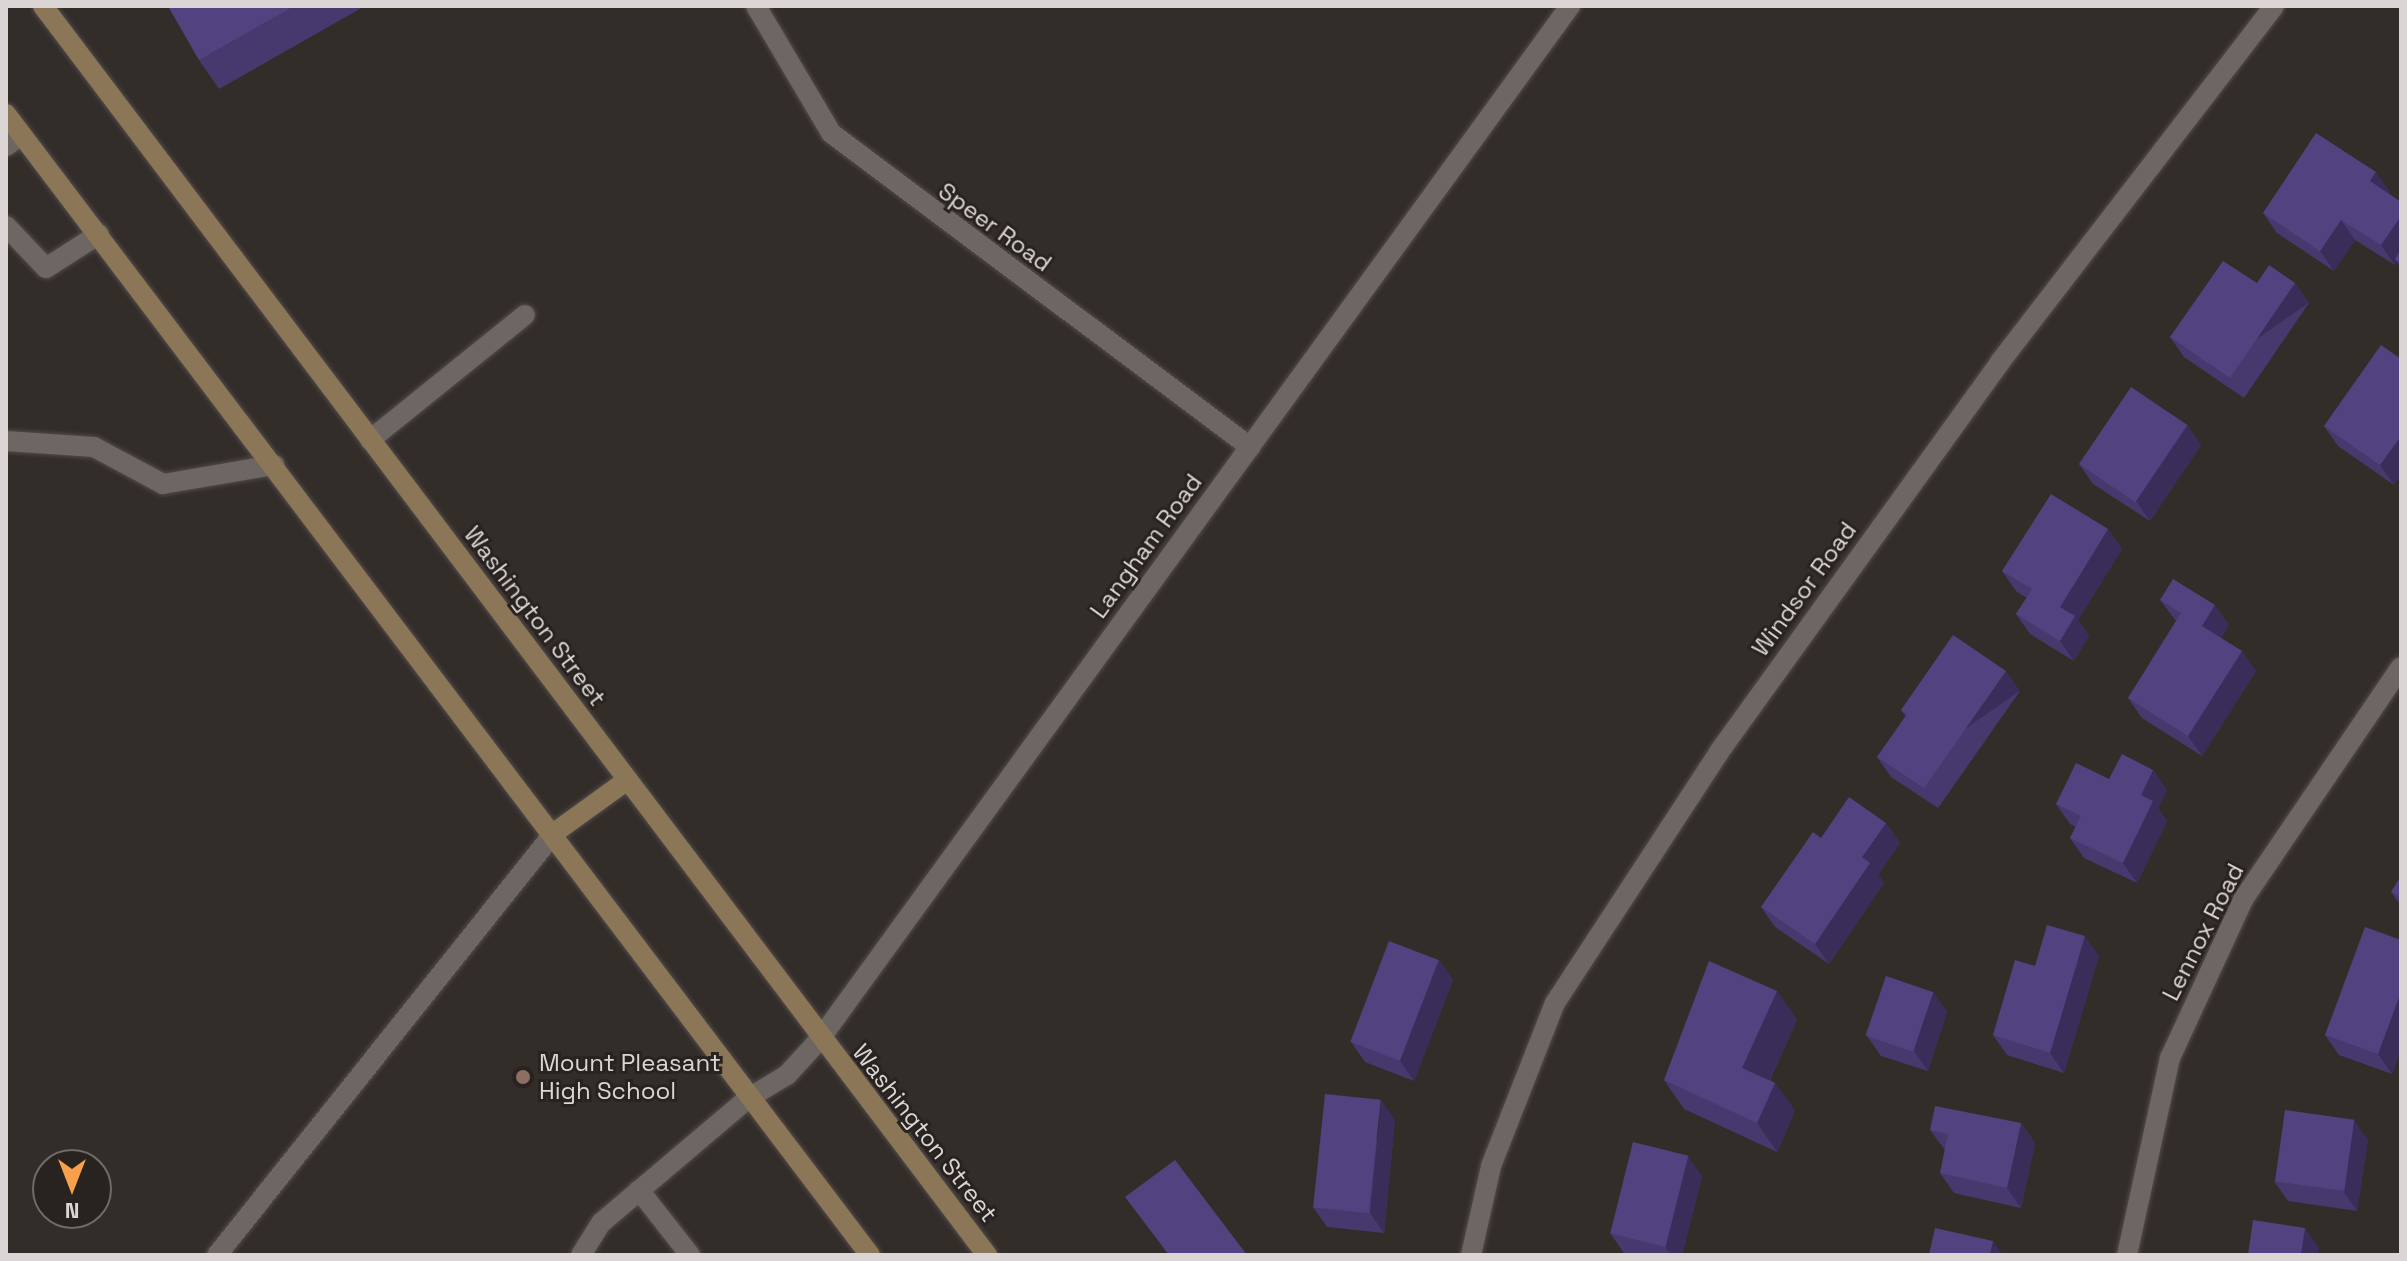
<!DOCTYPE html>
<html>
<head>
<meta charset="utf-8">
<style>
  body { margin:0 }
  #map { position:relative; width:2407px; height:1261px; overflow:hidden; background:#332d2a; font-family:"Space Grotesk",sans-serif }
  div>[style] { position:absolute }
  .roads { filter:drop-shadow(0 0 2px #514b49) drop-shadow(0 0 2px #514b49) }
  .service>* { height:20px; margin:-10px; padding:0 10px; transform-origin:10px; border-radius:10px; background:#6d6663 }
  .minor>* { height:20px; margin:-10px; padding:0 10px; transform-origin:10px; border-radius:10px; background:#6d6663 }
  .secondary>* { height:20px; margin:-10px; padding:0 10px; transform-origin:10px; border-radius:10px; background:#8b7757 }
  .wall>* { inset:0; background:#47396d }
  .shaded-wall>* { inset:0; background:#392e59; transform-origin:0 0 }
  .building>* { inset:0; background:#52427f; transform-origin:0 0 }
  .dots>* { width:22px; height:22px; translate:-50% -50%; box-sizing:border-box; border:4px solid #292320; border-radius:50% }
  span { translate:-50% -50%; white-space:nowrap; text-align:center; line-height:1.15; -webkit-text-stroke:6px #292320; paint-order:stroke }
  .street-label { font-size:24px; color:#dbd6d5 }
  .poi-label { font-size:24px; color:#dbd6d5 }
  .left { translate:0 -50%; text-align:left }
  .frame { position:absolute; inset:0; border:8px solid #dbd6d5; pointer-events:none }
  .north { position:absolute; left:32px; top:1149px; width:80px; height:80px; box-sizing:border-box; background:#292320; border:2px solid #706b68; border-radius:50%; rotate:180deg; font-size:22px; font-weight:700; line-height:32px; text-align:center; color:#dbd6d5 }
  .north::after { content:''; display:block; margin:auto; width:28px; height:36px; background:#f9a04c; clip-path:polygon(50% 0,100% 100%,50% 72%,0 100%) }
</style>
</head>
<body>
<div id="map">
  <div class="roads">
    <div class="service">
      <i style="left:6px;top:146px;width:19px;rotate:-35deg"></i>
      <i style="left:6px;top:226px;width:58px;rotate:46.4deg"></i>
      <i style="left:46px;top:268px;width:63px;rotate:-32.7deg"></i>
      <i style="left:370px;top:440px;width:199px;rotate:-38.9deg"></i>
      <i style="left:6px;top:441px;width:88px;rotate:3.9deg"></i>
      <i style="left:94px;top:447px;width:78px;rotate:28.2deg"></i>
      <i style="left:163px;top:484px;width:113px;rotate:-9.7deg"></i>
      <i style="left:639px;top:1190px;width:83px;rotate:51.9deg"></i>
      <i style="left:217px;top:1255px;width:540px;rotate:-51.39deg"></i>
      <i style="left:581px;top:1255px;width:38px;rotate:-58deg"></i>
      <i style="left:601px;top:1223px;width:192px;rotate:-40.3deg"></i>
    </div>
    <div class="minor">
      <i style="left:756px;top:6px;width:147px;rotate:59.4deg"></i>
      <i style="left:831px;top:133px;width:524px;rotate:36.85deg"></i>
      <i style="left:747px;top:1099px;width:47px;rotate:-31deg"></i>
      <i style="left:787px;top:1075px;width:49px;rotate:-47.5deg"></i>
      <i style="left:820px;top:1039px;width:1277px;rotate:-54.02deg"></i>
      <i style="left:1471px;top:1255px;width:91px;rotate:-77.3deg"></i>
      <i style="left:1491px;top:1166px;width:175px;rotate:-68.6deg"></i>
      <i style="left:1555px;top:1003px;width:300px;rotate:-56.8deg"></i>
      <i style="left:1719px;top:752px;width:481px;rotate:-54.2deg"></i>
      <i style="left:2000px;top:362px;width:449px;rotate:-52.4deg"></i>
      <i style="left:2127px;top:1255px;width:202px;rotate:-77.7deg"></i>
      <i style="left:2170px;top:1058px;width:176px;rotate:-65.2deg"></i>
      <i style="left:2244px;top:898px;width:279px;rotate:-55.8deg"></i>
    </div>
    <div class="secondary">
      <i style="left:43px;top:6px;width:1566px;rotate:52.92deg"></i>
      <i style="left:6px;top:114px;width:1431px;rotate:52.87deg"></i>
      <i style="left:554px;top:833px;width:89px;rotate:-35.8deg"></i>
    </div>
  </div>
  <div class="wall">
    <i style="clip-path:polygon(168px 6px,365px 6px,219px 89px,199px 60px)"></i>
    <i style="clip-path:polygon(2390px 192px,2389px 194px,2401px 202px,2401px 267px,2397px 262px,2395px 265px,2355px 240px,2334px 271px,2277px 233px,2263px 213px)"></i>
    <i style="clip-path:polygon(2257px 283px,2295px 283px,2309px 303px,2244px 398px,2184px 357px,2170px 337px)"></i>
    <i style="clip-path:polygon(2401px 359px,2401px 475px,2394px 485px,2338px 446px,2324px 426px)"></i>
    <i style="clip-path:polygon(2187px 425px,2201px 445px,2150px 521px,2093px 484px,2079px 464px)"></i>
    <i style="clip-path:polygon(2108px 529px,2122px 549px,2078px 620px,2089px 636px,2074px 661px,2030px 634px,2016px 614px,2027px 598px,2016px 591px,2002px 571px)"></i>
    <i style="clip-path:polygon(2160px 600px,2229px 625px,2221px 638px,2256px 671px,2202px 756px,2142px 718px,2128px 698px,2176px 621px)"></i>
    <i style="clip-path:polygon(2020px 691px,1938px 808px,1891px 777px,1877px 757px,1906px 717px,1901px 710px)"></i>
    <i style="clip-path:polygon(2153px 770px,2167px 790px,2158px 808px,2167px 821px,2137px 883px,2084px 858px,2070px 838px,2076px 827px,2070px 824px,2056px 804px,2109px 779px)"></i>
    <i style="clip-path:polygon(1886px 823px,1900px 843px,1878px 875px,1884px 883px,1829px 964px,1775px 927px,1761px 907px,1821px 838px)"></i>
    <i style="clip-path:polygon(2391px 892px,2401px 898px,2401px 906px)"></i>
    <i style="clip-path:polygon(2401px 940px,2401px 1049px,2392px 1074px,2339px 1055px,2325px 1035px)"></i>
    <i style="clip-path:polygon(2099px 956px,2064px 1073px,2007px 1055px,1993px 1035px,2035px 966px)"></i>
    <i style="clip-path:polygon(1439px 960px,1453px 980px,1414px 1081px,1365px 1062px,1351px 1042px)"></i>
    <i style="clip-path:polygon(1777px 991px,1797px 1020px,1770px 1080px,1775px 1083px,1795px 1111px,1777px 1152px,1684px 1109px,1664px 1080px)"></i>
    <i style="clip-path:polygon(1933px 992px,1947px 1012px,1928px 1071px,1881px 1056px,1867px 1036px)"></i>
    <i style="clip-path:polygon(1395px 1120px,1384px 1233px,1327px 1227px,1313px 1207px)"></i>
    <i style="clip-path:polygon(2021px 1123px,2035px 1143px,2021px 1208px,1954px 1193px,1940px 1173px,1945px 1150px,1930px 1130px)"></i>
    <i style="clip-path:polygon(2368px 1140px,2357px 1211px,2288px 1201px,2274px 1181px)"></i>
    <i style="clip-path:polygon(1702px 1176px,1682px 1255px,1632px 1255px,1624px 1253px,1610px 1233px)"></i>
  </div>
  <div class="shaded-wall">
    <i style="clip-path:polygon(2376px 172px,2390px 192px,2384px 201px,2370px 181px)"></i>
    <i style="clip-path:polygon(2401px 216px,2401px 256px,2395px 259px,2397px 262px,2395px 265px,2381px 245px)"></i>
    <i style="clip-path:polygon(2341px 220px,2355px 240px,2334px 271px,2320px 251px)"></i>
    <i style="left:2295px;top:283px;width:24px;height:115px;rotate:55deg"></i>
    <i style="clip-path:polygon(2187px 425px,2201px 445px,2150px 521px,2136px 501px)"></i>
    <i style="clip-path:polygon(2401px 436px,2401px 475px,2394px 485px,2380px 465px)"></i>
    <i style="clip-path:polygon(2108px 529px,2122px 549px,2078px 620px,2089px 636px,2074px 661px,2060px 641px,2060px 607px)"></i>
    <i style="clip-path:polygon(2215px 605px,2229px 625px,2216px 646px,2202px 626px)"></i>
    <i style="clip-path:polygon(2242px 651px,2256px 671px,2202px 756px,2188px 736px)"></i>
    <i style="left:2006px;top:671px;width:24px;height:143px;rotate:55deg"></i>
    <i style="clip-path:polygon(2153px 770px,2167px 790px,2158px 808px,2167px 821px,2137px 883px,2123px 863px,2141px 795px)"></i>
    <i style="clip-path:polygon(1886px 823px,1900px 843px,1878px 875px,1884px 883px,1829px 964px,1815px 944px,1862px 857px)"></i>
    <i style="clip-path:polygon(2085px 936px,2099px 956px,2064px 1073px,2050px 1053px)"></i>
    <i style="clip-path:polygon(1439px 960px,1453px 980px,1414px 1081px,1400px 1061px)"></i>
    <i style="clip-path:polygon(1777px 991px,1797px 1020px,1762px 1096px,1742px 1068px)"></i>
    <i style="clip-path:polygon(1933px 992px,1947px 1012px,1928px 1071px,1914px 1051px)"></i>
    <i style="clip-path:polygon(2401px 992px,2401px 1049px,2392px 1074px,2378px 1054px)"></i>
    <i style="clip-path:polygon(1775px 1083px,1795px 1111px,1777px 1152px,1757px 1123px)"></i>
    <i style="clip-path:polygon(1381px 1100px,1395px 1120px,1384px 1233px,1370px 1213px)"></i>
    <i style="clip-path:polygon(2354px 1120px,2368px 1140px,2357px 1211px,2343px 1191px)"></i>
    <i style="clip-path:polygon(2021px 1123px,2035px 1143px,2021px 1208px,2007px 1188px)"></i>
    <i style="clip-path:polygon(1688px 1156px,1702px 1176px,1682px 1255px,1671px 1255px,1665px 1247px)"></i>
    <i style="clip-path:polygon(2305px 1228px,2319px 1248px,2318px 1255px,2301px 1255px)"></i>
    <i style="clip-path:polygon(1993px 1241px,2003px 1255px,1990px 1255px)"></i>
  </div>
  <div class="building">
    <i style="clip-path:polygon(168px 6px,294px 6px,199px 60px)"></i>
    <i style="clip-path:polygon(2316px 133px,2376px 172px,2370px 181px,2401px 202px,2401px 216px,2381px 245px,2341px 220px,2320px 251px,2263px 213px)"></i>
    <i style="clip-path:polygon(2401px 250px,2401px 263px,2395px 259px)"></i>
    <i style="clip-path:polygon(2223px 261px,2257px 283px,2269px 265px,2295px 283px,2230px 378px,2170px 337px)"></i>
    <i style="clip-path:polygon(2381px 345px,2401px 359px,2401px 436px,2380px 465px,2324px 426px)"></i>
    <i style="left:2131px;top:387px;width:68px;height:93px;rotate:34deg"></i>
    <i style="clip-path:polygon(2051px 494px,2108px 529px,2060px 607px,2075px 616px,2060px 641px,2016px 614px,2032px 589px,2002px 571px)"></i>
    <i style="clip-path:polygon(2173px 579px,2215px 605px,2202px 626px,2242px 651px,2188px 736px,2128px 698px,2181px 613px,2160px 600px)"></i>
    <i style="clip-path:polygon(1953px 635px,2006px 671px,1924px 788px,1877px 757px,1907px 714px,1901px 710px)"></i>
    <i style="clip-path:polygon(2122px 754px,2153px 770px,2141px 795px,2153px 801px,2123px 863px,2070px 838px,2081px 816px,2056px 804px,2076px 763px,2109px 779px)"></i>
    <i style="clip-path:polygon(1849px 797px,1886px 823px,1862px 857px,1870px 863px,1815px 944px,1761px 907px,1813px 832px,1821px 838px)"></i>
    <i style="clip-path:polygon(2401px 876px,2401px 898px,2391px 892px)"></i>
    <i style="clip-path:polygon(2047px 925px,2085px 936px,2050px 1053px,1993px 1035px,2015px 960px,2035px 966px)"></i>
    <i style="clip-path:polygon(2365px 927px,2401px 940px,2401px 992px,2378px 1054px,2325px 1035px)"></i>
    <i style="left:1389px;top:941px;width:53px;height:108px;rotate:21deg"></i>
    <i style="clip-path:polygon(1709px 961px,1777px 991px,1742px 1068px,1775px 1083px,1757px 1123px,1664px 1080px)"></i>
    <i style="left:1886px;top:976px;width:50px;height:63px;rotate:19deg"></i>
    <i style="left:1325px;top:1094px;width:56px;height:114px;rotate:6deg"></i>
    <i style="clip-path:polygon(1935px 1106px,2021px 1123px,2007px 1188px,1940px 1173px,1948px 1134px,1930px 1130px)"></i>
    <i style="left:2285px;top:1110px;width:70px;height:72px;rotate:8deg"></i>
    <i style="left:1633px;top:1142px;width:57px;height:94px;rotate:14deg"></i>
    <i style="clip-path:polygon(1175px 1160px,1247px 1255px,1169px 1255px,1125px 1197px)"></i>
    <i style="clip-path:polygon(2253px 1220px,2305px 1228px,2301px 1255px,2248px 1255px)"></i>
    <i style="clip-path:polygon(1935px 1228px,1993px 1241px,1990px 1255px,1929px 1255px)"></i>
  </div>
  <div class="dots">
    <i style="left:523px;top:1077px;background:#8d6e63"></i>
  </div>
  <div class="street-label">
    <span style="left:995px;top:227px;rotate:36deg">Speer Road</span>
    <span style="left:1146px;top:546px;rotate:-54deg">Langham Road</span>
    <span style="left:1804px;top:589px;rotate:-54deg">Windsor Road</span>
    <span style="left:535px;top:616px;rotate:53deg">Washington Street</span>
    <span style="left:2203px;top:932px;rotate:-63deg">Lennox Road</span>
    <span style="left:925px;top:1133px;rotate:52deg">Washington Street</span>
  </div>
  <div class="poi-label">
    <span class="left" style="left:539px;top:1077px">Mount Pleasant<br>High School</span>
  </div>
  <div class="frame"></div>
  <div class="north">N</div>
</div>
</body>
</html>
